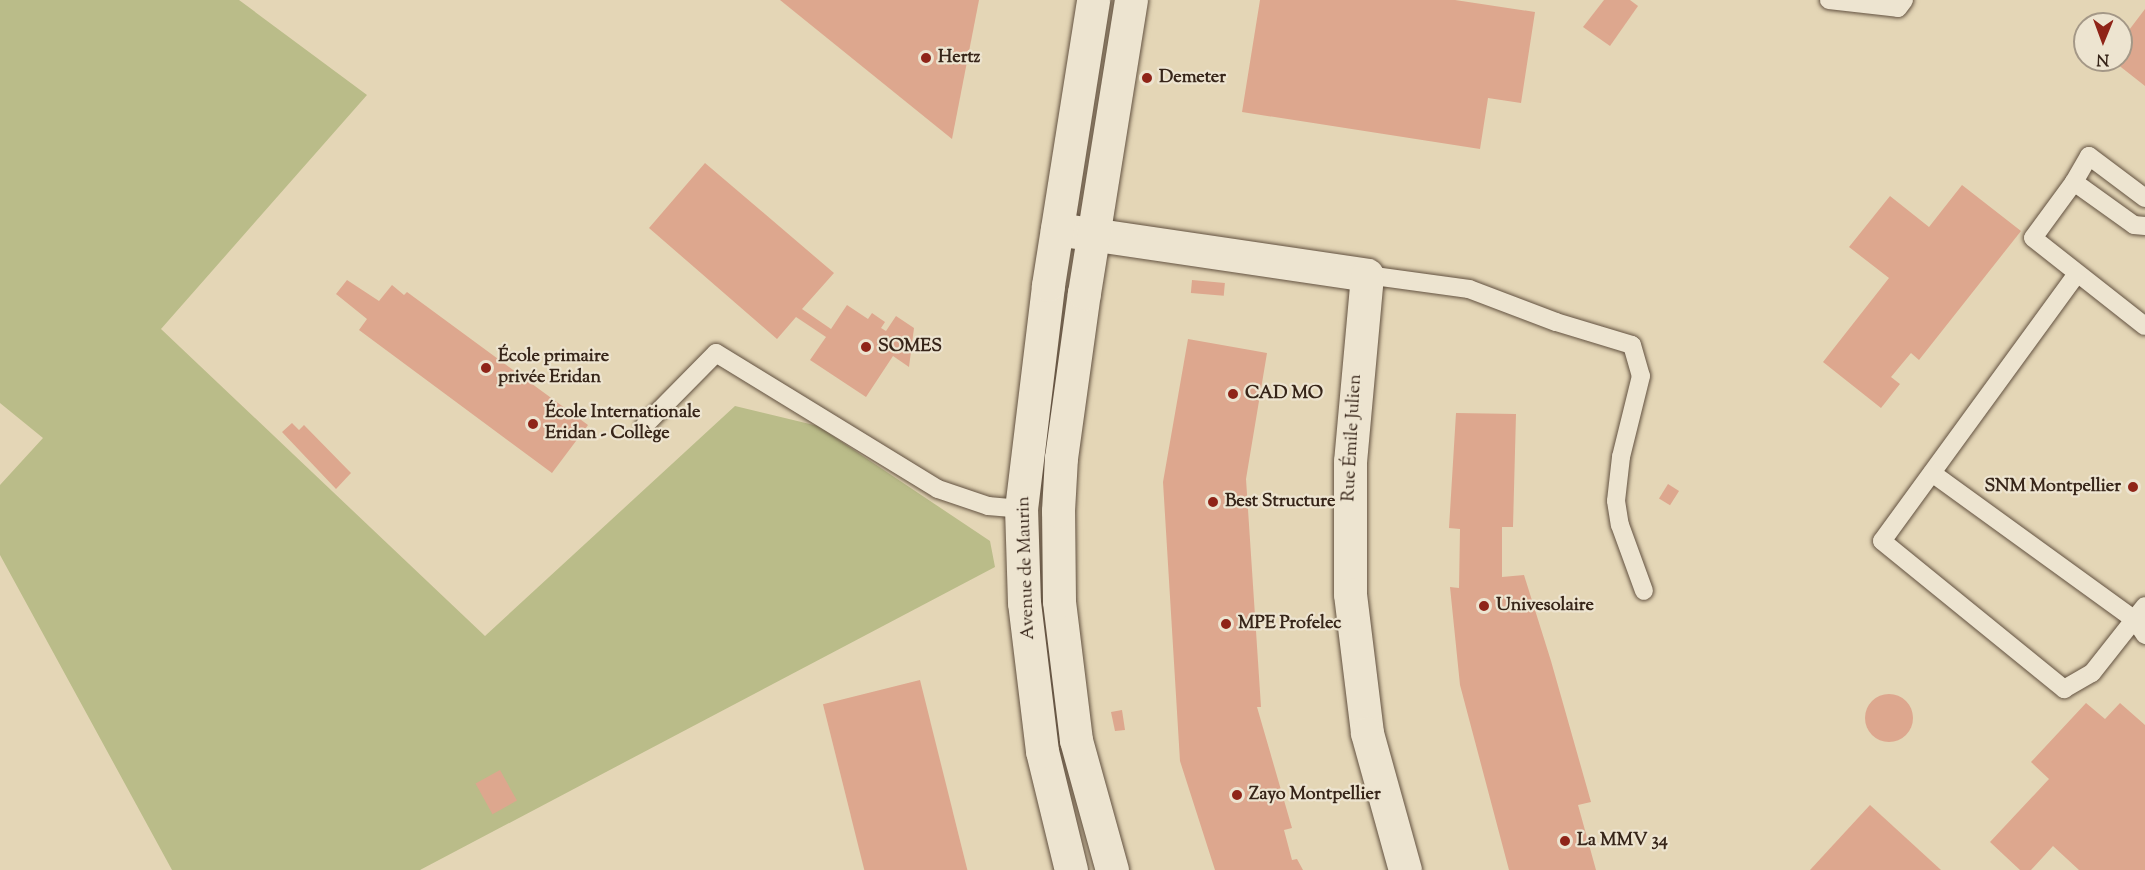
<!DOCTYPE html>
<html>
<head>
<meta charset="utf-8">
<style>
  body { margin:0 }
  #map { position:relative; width:2145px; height:870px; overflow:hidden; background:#e4d6b6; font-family:"Sorts Mill Goudy",serif }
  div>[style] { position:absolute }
  .green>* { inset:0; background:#babc89 }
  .building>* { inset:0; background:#dda78e; transform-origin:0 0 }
  .round { border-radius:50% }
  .roads { filter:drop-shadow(0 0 2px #625140) drop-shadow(0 0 2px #625140) }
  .lane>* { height:18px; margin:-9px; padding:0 9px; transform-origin:9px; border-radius:9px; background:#ede4d0 }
  .street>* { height:33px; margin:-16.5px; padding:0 16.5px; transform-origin:16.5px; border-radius:16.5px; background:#ede4d0 }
  .dots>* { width:16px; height:16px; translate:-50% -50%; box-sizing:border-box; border:3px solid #ede4d0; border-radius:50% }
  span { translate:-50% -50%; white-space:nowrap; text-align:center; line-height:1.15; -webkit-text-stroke:4.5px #ede4d0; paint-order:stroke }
  .poi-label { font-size:18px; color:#372519; font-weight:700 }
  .left { translate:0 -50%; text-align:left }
  .right { translate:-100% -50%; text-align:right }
  .street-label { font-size:18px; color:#372519 }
  .north { position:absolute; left:2073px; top:12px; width:60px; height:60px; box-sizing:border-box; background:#ede4d0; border:2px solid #a49887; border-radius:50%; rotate:181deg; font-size:16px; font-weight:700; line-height:24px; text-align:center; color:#372519 }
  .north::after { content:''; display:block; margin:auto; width:21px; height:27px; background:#8f2418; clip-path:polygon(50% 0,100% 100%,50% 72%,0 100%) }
</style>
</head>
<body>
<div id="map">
  <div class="green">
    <i style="clip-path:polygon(0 0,239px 0,367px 95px,161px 329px,485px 636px,735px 406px,818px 426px,990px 541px,995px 567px,420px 870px,172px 870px,0 555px,0 485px,43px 438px,0 403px)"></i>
  </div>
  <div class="building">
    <i style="clip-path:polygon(780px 0,979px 0,952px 139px)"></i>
    <i style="clip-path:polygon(1260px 0,1455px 0,1535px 12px,1521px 103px,1488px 98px,1480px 149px,1242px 112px)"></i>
    <i style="clip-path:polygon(1604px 0,1630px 0,1638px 6px,1610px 46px,1583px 27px)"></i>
    <i style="clip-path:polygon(2145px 9px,2145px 86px,2112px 60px,2121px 60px,2121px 33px,2126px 34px)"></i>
    <i style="clip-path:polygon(705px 163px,834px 273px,802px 309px,831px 329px,847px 305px,868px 319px,872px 313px,885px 322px,881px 328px,886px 331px,896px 316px,914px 328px,909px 367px,893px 356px,866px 397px,810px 360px,826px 337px,796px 317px,777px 339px,649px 228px)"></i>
    <i style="clip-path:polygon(1962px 185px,2021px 231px,1919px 360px,1911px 353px,1891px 377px,1900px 384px,1881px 408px,1823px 362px,1889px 278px,1849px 247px,1890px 196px,1929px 227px)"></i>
    <i style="clip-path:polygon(347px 280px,379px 301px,392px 285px,404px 295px,407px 292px,588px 425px,552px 473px,359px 330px,367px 319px,336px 294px)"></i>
    <i style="left:1192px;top:280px;width:33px;height:13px;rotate:5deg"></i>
    <i style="clip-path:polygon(1188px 339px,1267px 353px,1246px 479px,1261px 707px,1257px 707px,1292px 828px,1284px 830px,1292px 860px,1297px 859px,1303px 870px,1215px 870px,1180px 761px,1163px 482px)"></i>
    <i style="clip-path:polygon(1456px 413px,1516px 414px,1513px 527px,1502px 527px,1502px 577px,1524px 575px,1551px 661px,1591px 802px,1578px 805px,1596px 870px,1509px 870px,1460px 685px,1450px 587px,1459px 588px,1460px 529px,1449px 528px)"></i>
    <i style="clip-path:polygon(292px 423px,299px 430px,304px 425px,351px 473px,336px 489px,282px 432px)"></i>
    <i style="left:1668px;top:484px;width:13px;height:17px;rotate:32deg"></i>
    <i style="left:920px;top:680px;width:196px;height:100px;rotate:76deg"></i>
    <i class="round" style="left:1865px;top:694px;width:48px;height:48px"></i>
    <i style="clip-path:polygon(2086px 703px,2105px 719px,2120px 703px,2145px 725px,2145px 870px,2079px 870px,2053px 846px,2031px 870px,2020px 870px,1990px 842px,2049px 779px,2031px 762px)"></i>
    <i style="clip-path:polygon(1122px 710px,1125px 730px,1115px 731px,1111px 712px)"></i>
    <i style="left:500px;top:770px;width:35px;height:28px;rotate:61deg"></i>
    <i style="clip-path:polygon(1870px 805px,1941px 870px,1810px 870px)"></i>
  </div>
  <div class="roads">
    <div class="lane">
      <i style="left:1829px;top:0;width:69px;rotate:6.6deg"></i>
      <i style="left:1898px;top:8px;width:10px;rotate:-53deg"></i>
      <i style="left:2074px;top:182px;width:30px;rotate:-60deg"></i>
      <i style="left:2089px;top:156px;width:70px;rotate:36.9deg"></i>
      <i style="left:2145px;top:226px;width:11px;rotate:-175deg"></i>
      <i style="left:2134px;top:225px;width:74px;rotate:-144.4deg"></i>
      <i style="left:2074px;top:182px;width:69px;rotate:126.2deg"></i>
      <i style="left:2033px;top:238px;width:142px;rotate:38.2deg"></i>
      <i style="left:1367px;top:275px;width:103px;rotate:7.8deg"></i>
      <i style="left:1469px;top:289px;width:93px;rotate:20.8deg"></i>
      <i style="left:1556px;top:322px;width:79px;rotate:16.8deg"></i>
      <i style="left:1632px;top:345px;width:32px;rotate:74deg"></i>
      <i style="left:1641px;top:376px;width:83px;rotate:103.9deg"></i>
      <i style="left:1621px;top:457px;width:44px;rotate:96.5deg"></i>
      <i style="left:1616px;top:501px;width:24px;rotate:81deg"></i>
      <i style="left:1620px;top:525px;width:70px;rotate:70deg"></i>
      <i style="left:2076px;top:275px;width:329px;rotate:126.1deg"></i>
      <i style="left:1882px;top:541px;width:235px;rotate:39.1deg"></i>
      <i style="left:2064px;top:689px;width:32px;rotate:-30deg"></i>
      <i style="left:2092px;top:673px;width:85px;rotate:-51.7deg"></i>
      <i style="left:645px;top:425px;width:101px;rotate:-45.4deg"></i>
      <i style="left:716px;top:353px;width:260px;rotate:31.5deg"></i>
      <i style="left:938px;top:489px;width:53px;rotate:18.8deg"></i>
      <i style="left:988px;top:506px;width:33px;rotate:5deg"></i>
      <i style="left:1932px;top:473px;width:251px;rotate:35.9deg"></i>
      <i style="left:2135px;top:620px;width:18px;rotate:56deg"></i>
    </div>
    <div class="street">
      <i style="left:1057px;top:229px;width:313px;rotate:8.4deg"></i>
      <i style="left:1367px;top:275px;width:187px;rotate:95.2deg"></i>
      <i style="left:1350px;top:461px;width:133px;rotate:90deg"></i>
      <i style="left:1350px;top:594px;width:140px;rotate:83deg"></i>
      <i style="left:1367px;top:733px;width:142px;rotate:74.5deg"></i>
      <i style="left:1071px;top:870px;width:122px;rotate:-103.7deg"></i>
      <i style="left:1042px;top:751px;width:149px;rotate:-96.9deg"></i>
      <i style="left:1024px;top:603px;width:94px;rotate:-91.8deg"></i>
      <i style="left:1021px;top:509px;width:226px;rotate:-83.1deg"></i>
      <i style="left:1048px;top:285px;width:289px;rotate:-81deg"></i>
      <i style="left:1112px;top:870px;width:135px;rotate:-105.5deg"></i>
      <i style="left:1076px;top:740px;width:140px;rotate:-97deg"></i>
      <i style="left:1059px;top:601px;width:90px;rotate:-90.6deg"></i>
      <i style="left:1058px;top:511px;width:53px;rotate:-86.8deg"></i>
      <i style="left:1061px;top:458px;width:167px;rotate:-82.1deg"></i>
      <i style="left:1084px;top:293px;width:297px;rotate:-80.9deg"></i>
    </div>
  </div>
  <div class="dots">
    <i style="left:926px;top:58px;background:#8f2418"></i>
    <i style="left:1147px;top:78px;background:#8f2418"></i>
    <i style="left:866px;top:347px;background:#8f2418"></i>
    <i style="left:486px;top:368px;background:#8f2418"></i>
    <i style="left:1233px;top:394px;background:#8f2418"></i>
    <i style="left:533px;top:424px;background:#8f2418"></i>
    <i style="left:2133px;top:487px;background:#8f2418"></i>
    <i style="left:1213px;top:502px;background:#8f2418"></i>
    <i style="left:1484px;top:606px;background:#8f2418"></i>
    <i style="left:1226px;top:624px;background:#8f2418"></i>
    <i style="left:1237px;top:795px;background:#8f2418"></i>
    <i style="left:1565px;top:841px;background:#8f2418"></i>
  </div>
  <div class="poi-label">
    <span class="left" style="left:938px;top:58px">Hertz</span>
    <span class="left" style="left:1159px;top:78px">Demeter</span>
    <span class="left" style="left:878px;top:347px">SOMES</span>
    <span class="left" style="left:498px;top:368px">École primaire<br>privée Eridan</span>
    <span class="left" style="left:1245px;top:394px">CAD MO</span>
    <span class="left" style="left:545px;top:424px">École Internationale<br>Eridan - Collège</span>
    <span class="right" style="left:2121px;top:487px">SNM Montpellier</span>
    <span class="left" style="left:1225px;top:502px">Best Structure</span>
    <span class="left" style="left:1496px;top:606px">Univesolaire</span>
    <span class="left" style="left:1238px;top:624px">MPE Profelec</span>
    <span class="left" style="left:1249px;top:795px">Zayo Montpellier</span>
    <span class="left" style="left:1577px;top:841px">La MMV 34</span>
  </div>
  <div class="street-label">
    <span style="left:1353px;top:438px;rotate:-87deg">Rue Émile Julien</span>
    <span style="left:1027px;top:568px;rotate:-92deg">Avenue de Maurin</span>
  </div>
  <div class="north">N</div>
</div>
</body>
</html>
